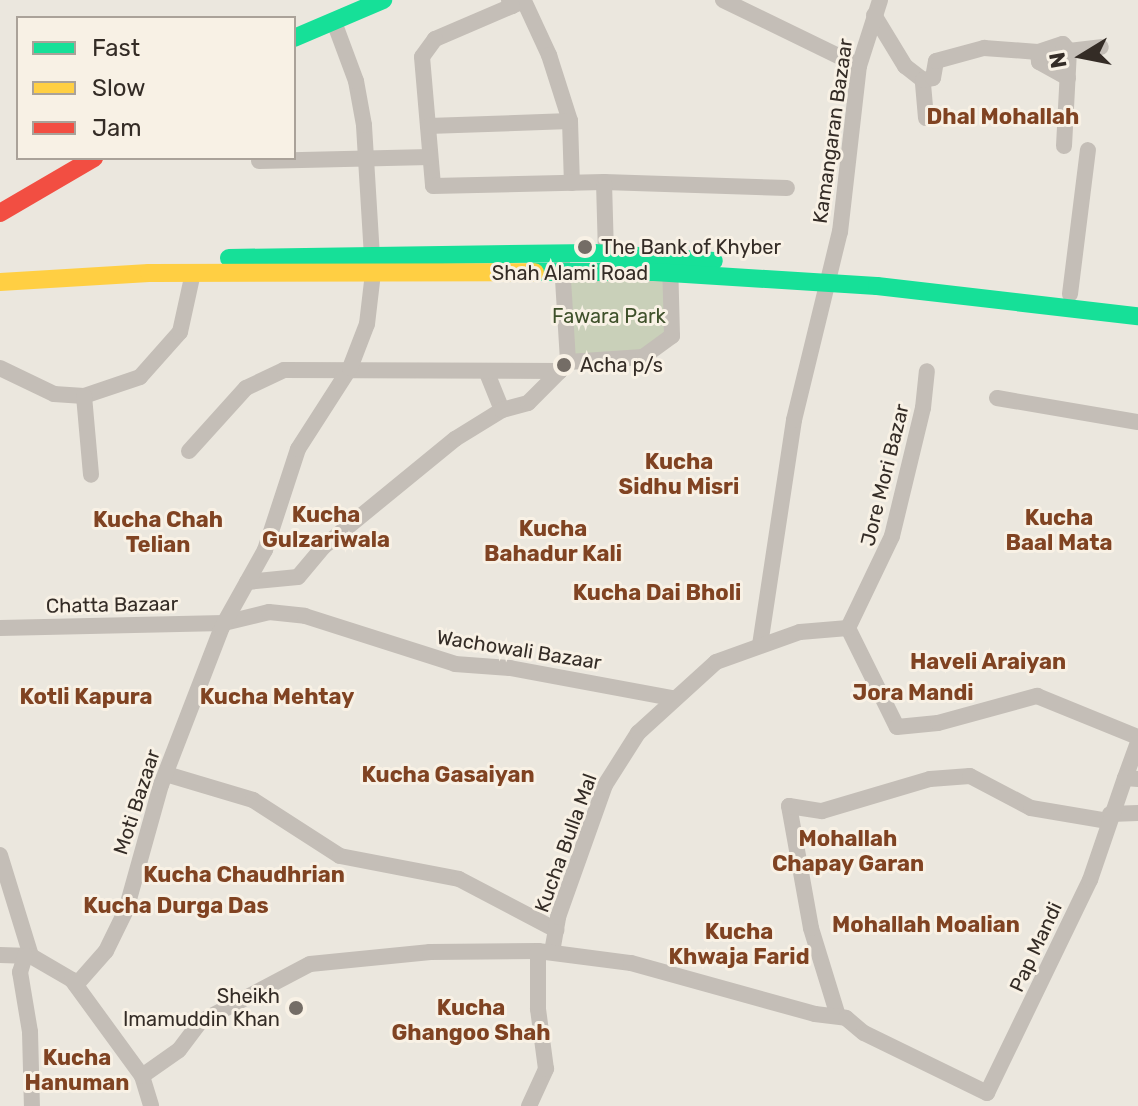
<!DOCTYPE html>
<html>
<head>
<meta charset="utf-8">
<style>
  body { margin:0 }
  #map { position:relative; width:1138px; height:1106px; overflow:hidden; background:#ebe7de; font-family:Rubik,sans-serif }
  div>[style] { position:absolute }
  .green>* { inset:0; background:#c9d0b9 }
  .street>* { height:16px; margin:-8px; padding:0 8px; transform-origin:8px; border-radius:8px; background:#c4beb7 }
  .fast>* { height:18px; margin:-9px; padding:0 9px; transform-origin:9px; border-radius:9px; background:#16e098 }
  .slow>* { height:18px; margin:-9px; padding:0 9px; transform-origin:9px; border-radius:9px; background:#ffcf43 }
  .jam>* { height:18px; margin:-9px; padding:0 9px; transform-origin:9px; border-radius:9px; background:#f24e42 }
  .dots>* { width:22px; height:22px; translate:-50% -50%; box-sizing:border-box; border:4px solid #f8f1e5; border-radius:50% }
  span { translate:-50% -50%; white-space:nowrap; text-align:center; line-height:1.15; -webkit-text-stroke:6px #f8f1e5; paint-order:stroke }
  .street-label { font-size:20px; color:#342c26 }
  .poi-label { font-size:20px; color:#342c26 }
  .left { translate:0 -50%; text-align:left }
  .right { translate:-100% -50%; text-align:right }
  .park-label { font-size:20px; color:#3f512b }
  .neighbourhood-label { font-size:22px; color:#804322; font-weight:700 }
  .legend { position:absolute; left:16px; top:16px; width:280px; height:144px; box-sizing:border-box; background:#f8f1e5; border:2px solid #aaa299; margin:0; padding:10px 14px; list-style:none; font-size:24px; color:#342c26 }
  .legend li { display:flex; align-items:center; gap:16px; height:40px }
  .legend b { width:40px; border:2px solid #aaa299 }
  .north { position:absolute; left:1042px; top:16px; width:80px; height:80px; -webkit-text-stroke:6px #f8f1e5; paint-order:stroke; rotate:260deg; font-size:22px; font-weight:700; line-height:32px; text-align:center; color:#342c26 }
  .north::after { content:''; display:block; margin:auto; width:28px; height:36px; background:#342c26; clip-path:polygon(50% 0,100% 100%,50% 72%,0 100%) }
</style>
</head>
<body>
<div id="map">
  <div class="green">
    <i style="clip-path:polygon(562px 273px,671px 274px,674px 330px,652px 350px,568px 362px)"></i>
  </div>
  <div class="street">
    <i style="left:509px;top:0;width:7px;rotate:63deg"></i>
    <i style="left:512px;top:6px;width:13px;rotate:-23deg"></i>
    <i style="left:524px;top:1px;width:60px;rotate:65.2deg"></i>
    <i style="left:549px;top:55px;width:69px;rotate:72.3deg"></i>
    <i style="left:570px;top:121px;width:62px;rotate:88.2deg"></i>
    <i style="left:723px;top:0;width:151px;rotate:25.9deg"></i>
    <i style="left:512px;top:6px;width:84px;rotate:156.8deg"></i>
    <i style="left:435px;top:39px;width:22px;rotate:126deg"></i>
    <i style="left:422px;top:57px;width:129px;rotate:85.1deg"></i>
    <i style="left:433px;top:186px;width:171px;rotate:-1.3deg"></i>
    <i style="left:604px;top:182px;width:183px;rotate:1.9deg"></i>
    <i style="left:874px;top:15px;width:60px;rotate:58.7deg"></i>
    <i style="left:905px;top:66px;width:23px;rotate:38deg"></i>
    <i style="left:1068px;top:78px;width:33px;rotate:-151deg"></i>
    <i style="left:1039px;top:62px;width:10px;rotate:-96deg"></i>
    <i style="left:1038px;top:52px;width:26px;rotate:-18deg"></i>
    <i style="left:1063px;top:44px;width:9px;rotate:49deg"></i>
    <i style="left:926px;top:118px;width:38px;rotate:-95deg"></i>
    <i style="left:923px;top:80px;width:10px;rotate:-11deg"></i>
    <i style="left:933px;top:78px;width:17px;rotate:-80deg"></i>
    <i style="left:936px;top:61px;width:50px;rotate:-15.2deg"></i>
    <i style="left:984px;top:48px;width:54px;rotate:4.2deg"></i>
    <i style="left:428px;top:126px;width:142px;rotate:-2deg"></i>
    <i style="left:1064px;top:146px;width:95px;rotate:-87deg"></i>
    <i style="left:1069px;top:51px;width:32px;rotate:-7deg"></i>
    <i style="left:259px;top:161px;width:171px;rotate:-1.3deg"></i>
    <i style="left:604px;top:182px;width:72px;rotate:88.4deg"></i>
    <i style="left:562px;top:263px;width:99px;rotate:86.5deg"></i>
    <i style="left:568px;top:362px;width:75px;rotate:-3.8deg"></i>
    <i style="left:643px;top:357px;width:36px;rotate:-36deg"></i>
    <i style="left:672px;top:336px;width:74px;rotate:-91.5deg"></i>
    <i style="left:1070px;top:294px;width:145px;rotate:-82.9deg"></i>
    <i style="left:0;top:368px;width:60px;rotate:25.7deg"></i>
    <i style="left:54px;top:394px;width:30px;rotate:4deg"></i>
    <i style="left:84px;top:396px;width:59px;rotate:-18.7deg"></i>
    <i style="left:140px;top:377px;width:60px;rotate:-48.4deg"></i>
    <i style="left:180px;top:332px;width:60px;rotate:-77.6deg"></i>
    <i style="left:487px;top:373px;width:40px;rotate:68deg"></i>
    <i style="left:84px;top:396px;width:79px;rotate:84.9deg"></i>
    <i style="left:997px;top:398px;width:143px;rotate:9.7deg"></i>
    <i style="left:189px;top:451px;width:85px;rotate:-47.9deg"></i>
    <i style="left:246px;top:388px;width:42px;rotate:-25.3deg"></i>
    <i style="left:284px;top:370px;width:276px;rotate:0.2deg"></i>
    <i style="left:560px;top:371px;width:12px;rotate:-48deg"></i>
    <i style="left:247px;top:582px;width:51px;rotate:-5.6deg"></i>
    <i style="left:298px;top:577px;width:39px;rotate:-50deg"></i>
    <i style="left:323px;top:547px;width:171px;rotate:-39.3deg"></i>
    <i style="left:455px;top:439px;width:55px;rotate:-31.7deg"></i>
    <i style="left:502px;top:410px;width:27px;rotate:-15deg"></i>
    <i style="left:528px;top:403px;width:45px;rotate:-45deg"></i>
    <i style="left:0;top:628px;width:224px;rotate:-1.3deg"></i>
    <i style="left:224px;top:623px;width:46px;rotate:-13.7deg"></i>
    <i style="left:269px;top:612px;width:36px;rotate:6deg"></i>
    <i style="left:305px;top:616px;width:157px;rotate:17.7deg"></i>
    <i style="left:455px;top:664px;width:55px;rotate:4.2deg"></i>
    <i style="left:510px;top:668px;width:165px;rotate:10.5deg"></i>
    <i style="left:848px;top:628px;width:110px;rotate:63.7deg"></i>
    <i style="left:897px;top:727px;width:41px;rotate:-5.6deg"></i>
    <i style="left:938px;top:723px;width:103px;rotate:-15.3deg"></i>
    <i style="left:1037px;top:696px;width:109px;rotate:22.1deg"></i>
    <i style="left:848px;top:628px;width:102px;rotate:-64.4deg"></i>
    <i style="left:892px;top:536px;width:132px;rotate:-76.4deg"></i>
    <i style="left:923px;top:408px;width:37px;rotate:-84deg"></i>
    <i style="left:760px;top:645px;width:228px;rotate:-81.4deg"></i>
    <i style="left:794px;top:420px;width:194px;rotate:-76.3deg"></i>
    <i style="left:840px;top:232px;width:167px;rotate:-83.5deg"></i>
    <i style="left:859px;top:66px;width:69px;rotate:-72.3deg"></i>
    <i style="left:166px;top:774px;width:91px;rotate:16.6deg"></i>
    <i style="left:253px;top:800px;width:103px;rotate:32.8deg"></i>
    <i style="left:340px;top:856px;width:121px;rotate:10.9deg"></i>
    <i style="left:459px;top:879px;width:110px;rotate:27.7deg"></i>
    <i style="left:1125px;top:778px;width:37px;rotate:-70deg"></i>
    <i style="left:1110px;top:814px;width:28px;rotate:-2deg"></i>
    <i style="left:0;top:855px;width:106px;rotate:72.9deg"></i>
    <i style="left:552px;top:952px;width:36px;rotate:-80deg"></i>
    <i style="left:558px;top:917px;width:140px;rotate:-70.4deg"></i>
    <i style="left:605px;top:785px;width:62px;rotate:-57.6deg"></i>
    <i style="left:638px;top:733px;width:105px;rotate:-42.3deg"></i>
    <i style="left:716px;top:662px;width:89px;rotate:-19.7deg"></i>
    <i style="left:800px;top:632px;width:48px;rotate:-4.8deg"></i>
    <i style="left:0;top:955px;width:31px;rotate:2deg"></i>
    <i style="left:31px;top:956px;width:48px;rotate:30.3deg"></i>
    <i style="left:72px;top:980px;width:119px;rotate:53.9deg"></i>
    <i style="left:142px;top:1076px;width:31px;rotate:73deg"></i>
    <i style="left:25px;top:956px;width:17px;rotate:107deg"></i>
    <i style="left:20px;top:972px;width:61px;rotate:80.5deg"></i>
    <i style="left:30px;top:1032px;width:74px;rotate:88.5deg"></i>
    <i style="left:76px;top:985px;width:45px;rotate:-48.6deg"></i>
    <i style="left:106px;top:951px;width:46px;rotate:-64deg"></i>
    <i style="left:126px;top:910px;width:130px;rotate:-74.4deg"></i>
    <i style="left:161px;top:785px;width:169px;rotate:-68.9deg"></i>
    <i style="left:222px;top:627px;width:88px;rotate:-60.8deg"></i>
    <i style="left:265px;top:550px;width:106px;rotate:-71.9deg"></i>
    <i style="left:298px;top:449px;width:96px;rotate:-57.3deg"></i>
    <i style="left:350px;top:368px;width:47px;rotate:-68.9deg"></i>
    <i style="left:367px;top:324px;width:51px;rotate:-83.3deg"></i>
    <i style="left:373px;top:273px;width:148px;rotate:-93.5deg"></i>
    <i style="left:364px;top:125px;width:45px;rotate:-100.3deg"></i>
    <i style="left:356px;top:81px;width:63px;rotate:-110.4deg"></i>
    <i style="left:838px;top:1016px;width:92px;rotate:-107.1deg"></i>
    <i style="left:811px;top:928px;width:124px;rotate:-100.2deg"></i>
    <i style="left:789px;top:806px;width:33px;rotate:9deg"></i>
    <i style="left:822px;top:811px;width:113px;rotate:-16.5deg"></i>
    <i style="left:930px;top:779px;width:40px;rotate:-4.3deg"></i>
    <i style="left:970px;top:776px;width:69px;rotate:27.7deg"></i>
    <i style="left:1031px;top:808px;width:78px;rotate:9.6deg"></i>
    <i style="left:142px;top:1076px;width:45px;rotate:-35.1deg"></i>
    <i style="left:179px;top:1050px;width:35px;rotate:-53deg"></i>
    <i style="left:200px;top:1022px;width:124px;rotate:-27.8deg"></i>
    <i style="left:310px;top:964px;width:121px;rotate:-5.7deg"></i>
    <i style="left:430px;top:952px;width:108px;rotate:-0.5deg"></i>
    <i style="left:538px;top:951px;width:94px;rotate:7.4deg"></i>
    <i style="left:631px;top:963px;width:191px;rotate:15.5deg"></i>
    <i style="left:815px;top:1014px;width:31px;rotate:7deg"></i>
    <i style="left:846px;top:1018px;width:23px;rotate:40deg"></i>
    <i style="left:864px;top:1033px;width:137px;rotate:26deg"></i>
    <i style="left:987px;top:1093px;width:237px;rotate:-64.2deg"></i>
    <i style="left:1090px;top:880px;width:108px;rotate:-71.1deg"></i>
    <i style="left:1125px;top:778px;width:13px;rotate:4deg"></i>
    <i style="left:529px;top:1106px;width:41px;rotate:-65.3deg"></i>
    <i style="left:546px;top:1069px;width:61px;rotate:-97.6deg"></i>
    <i style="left:538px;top:1009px;width:58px;rotate:-90deg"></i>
  </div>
  <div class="fast">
    <i style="left:294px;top:38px;width:97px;rotate:-23.1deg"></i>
    <i style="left:229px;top:258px;width:365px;rotate:-0.8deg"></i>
    <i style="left:594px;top:253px;width:120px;rotate:3.8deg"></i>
    <i style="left:535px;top:272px;width:119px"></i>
    <i style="left:654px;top:272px;width:223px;rotate:3.6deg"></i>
    <i style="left:877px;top:286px;width:263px;rotate:6.6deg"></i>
  </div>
  <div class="slow">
    <i style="left:0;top:282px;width:149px;rotate:-3.5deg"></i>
    <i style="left:149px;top:273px;width:386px;rotate:-0.1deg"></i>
  </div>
  <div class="jam">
    <i style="left:0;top:213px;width:109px;rotate:-30.3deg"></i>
  </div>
  <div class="dots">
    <i style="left:585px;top:247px;background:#746d66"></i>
    <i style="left:564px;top:365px;background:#746d66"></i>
    <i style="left:296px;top:1008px;background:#746d66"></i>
  </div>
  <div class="street-label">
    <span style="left:833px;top:131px;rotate:-82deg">Kamangaran Bazaar</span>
    <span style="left:570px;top:273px">Shah Alami Road</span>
    <span style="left:885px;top:475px;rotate:-76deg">Jore Mori Bazar</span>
    <span style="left:112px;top:605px;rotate:-1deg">Chatta Bazaar</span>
    <span style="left:519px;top:650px;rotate:9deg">Wachowali Bazaar</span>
    <span style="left:137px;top:802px;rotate:-72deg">Moti Bazaar</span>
    <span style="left:566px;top:843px;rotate:-70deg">Kucha Bulla Mal</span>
    <span style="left:1036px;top:947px;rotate:-65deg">Pap Mandi</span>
  </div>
  <div class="poi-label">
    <span class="left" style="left:601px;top:247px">The Bank of Khyber</span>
    <span class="left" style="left:580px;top:365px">Acha p/s</span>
    <span class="right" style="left:280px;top:1008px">Sheikh<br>Imamuddin Khan</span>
  </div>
  <div class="park-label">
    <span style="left:609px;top:316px">Fawara Park</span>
  </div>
  <div class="neighbourhood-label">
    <span style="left:1003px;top:117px">Dhal Mohallah</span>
    <span style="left:679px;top:474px">Kucha<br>Sidhu Misri</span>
    <span style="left:326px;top:527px">Kucha<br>Gulzariwala</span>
    <span style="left:1059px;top:530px">Kucha<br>Baal Mata</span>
    <span style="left:158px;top:532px">Kucha Chah<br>Telian</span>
    <span style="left:553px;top:541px">Kucha<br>Bahadur Kali</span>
    <span style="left:657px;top:593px">Kucha Dai Bholi</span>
    <span style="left:988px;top:662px">Haveli Araiyan</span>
    <span style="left:913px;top:693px">Jora Mandi</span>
    <span style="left:86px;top:697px">Kotli Kapura</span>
    <span style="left:277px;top:697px">Kucha Mehtay</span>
    <span style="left:448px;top:775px">Kucha Gasaiyan</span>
    <span style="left:848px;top:851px">Mohallah<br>Chapay Garan</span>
    <span style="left:244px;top:875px">Kucha Chaudhrian</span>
    <span style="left:176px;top:906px">Kucha Durga Das</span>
    <span style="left:926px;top:925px">Mohallah Moalian</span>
    <span style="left:739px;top:944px">Kucha<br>Khwaja Farid</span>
    <span style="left:471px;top:1020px">Kucha<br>Ghangoo Shah</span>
    <span style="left:77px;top:1070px">Kucha<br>Hanuman</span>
  </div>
  <ul class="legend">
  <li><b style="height:10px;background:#16e098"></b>Fast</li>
  <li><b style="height:10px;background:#ffcf43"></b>Slow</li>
  <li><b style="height:10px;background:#f24e42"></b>Jam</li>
  </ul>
  <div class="north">N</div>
</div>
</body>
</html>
